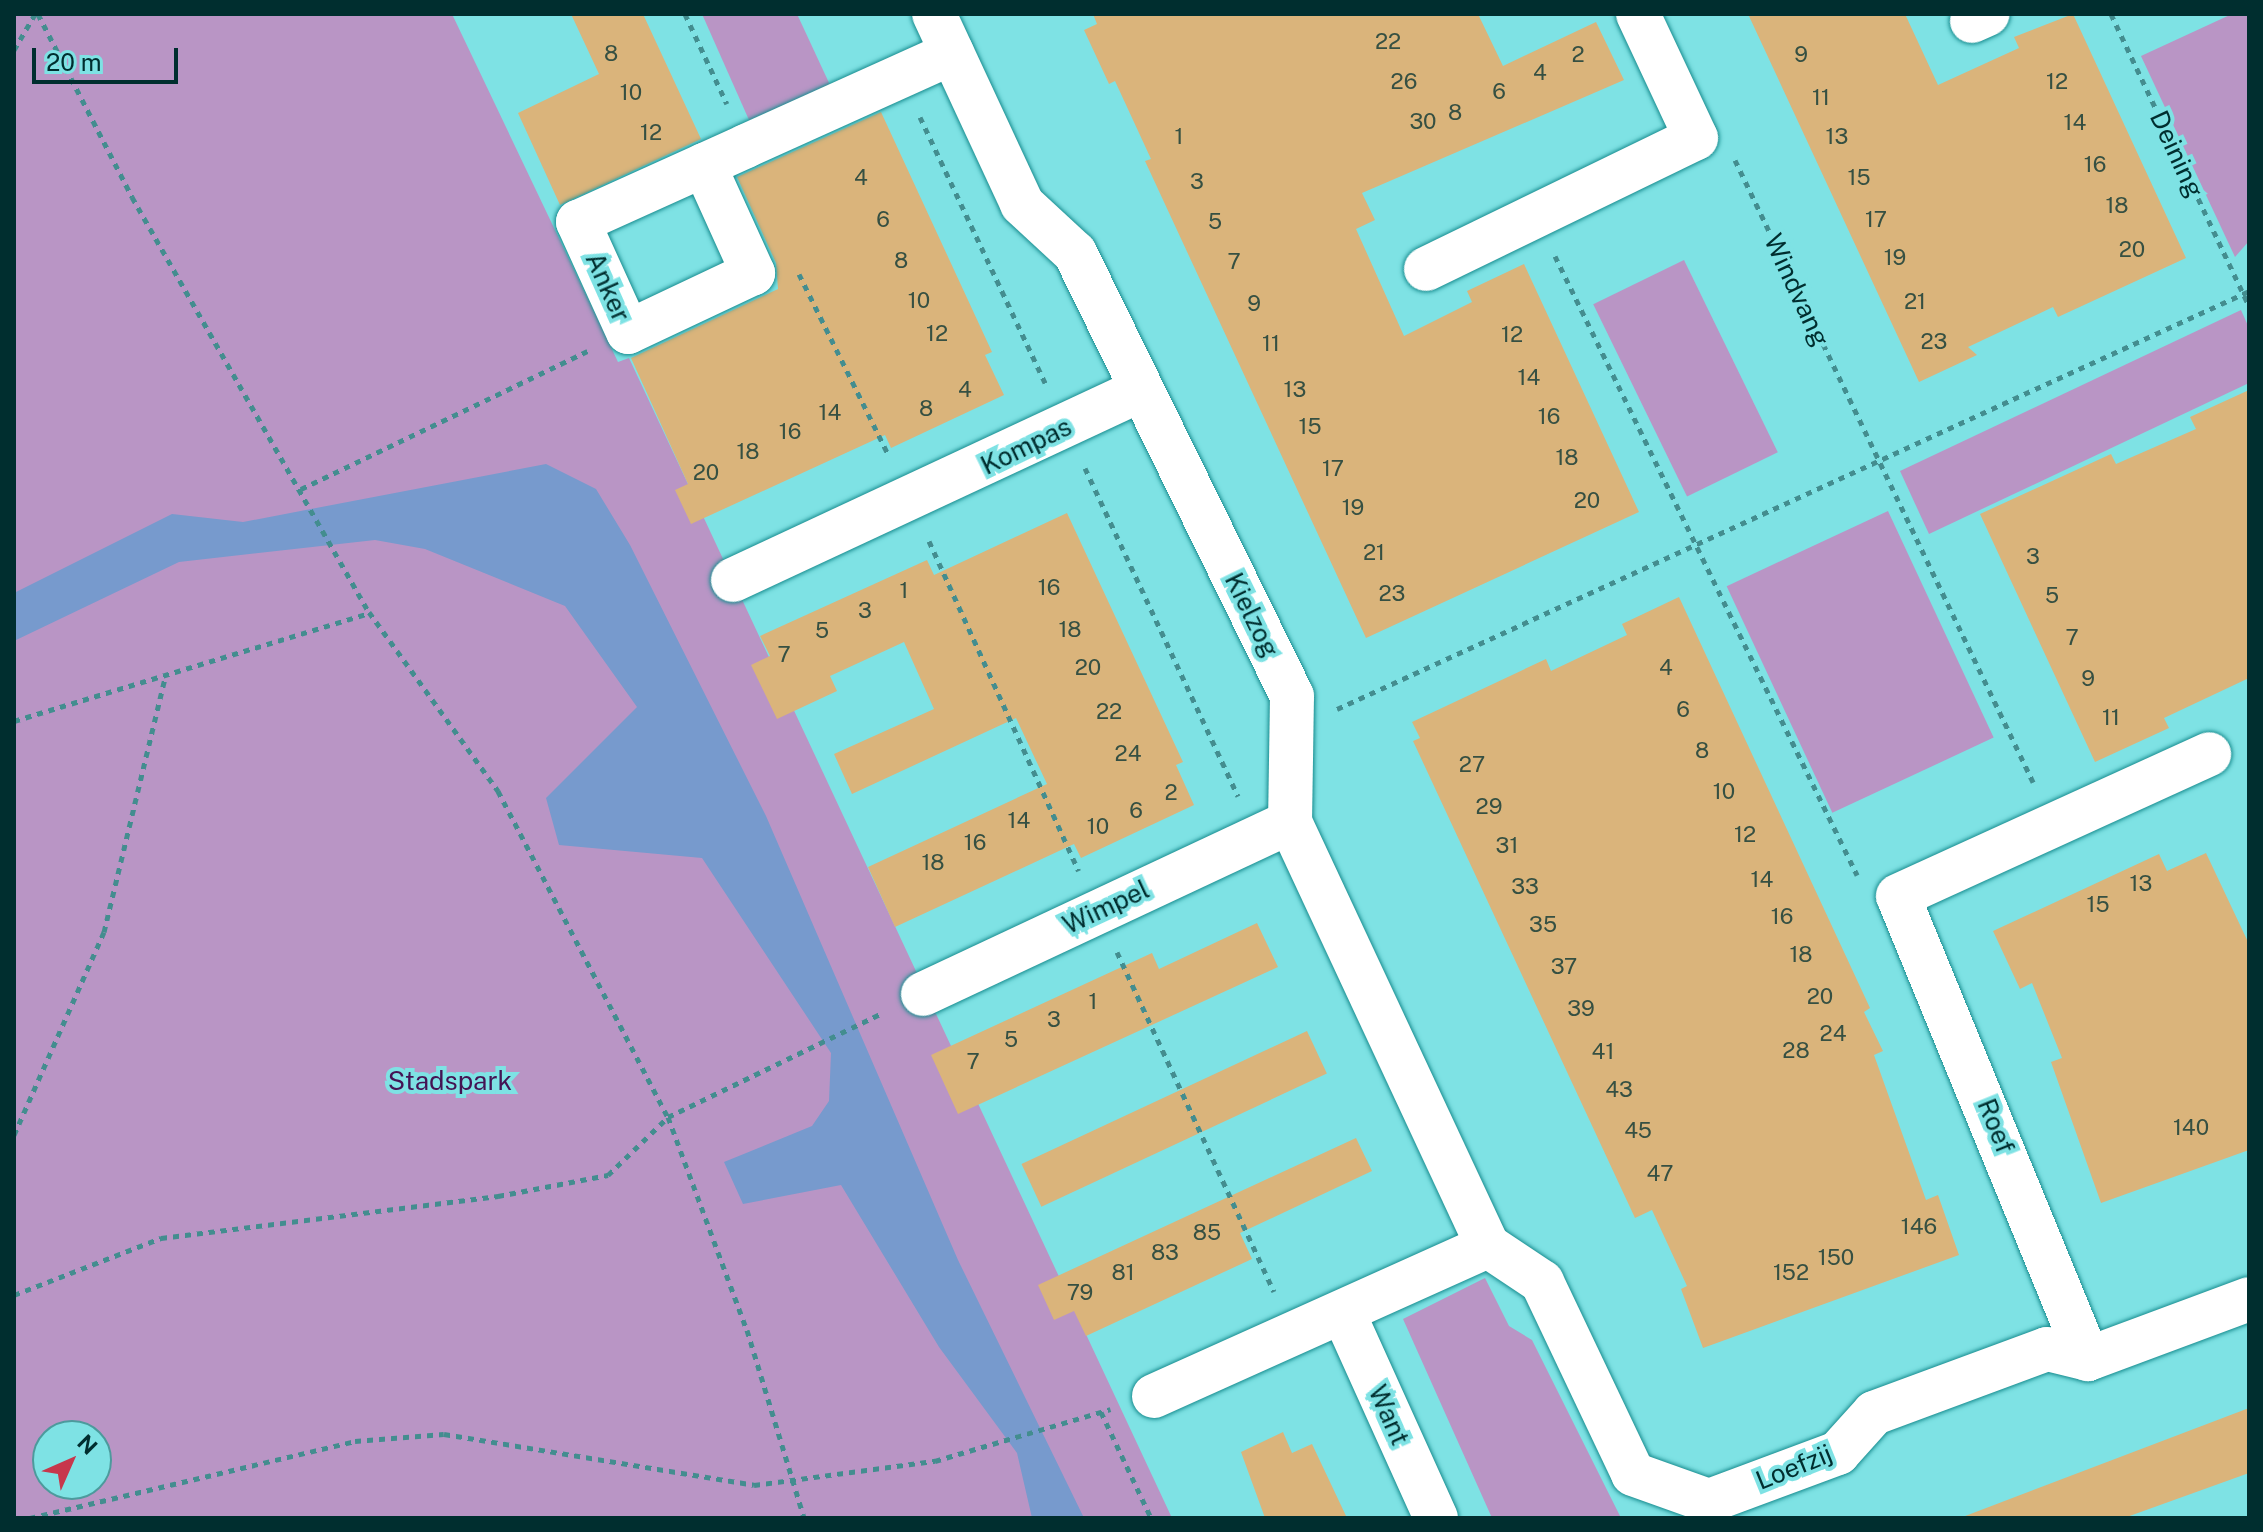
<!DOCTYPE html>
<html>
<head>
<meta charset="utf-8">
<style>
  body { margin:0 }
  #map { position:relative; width:2263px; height:1532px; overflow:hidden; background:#7ee2e4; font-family:"Public Sans",sans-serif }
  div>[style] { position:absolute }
  .green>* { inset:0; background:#b995c5; transform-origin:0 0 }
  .water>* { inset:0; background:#779acd }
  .building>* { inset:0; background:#dab47b; transform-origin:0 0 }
  .path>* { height:5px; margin-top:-2.5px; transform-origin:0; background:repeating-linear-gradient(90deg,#438d8f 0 6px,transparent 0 12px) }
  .roads { filter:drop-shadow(0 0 2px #188c8f) drop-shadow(0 0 2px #188c8f) }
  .street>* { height:44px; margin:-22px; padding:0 22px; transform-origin:22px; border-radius:22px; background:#fff }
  span { translate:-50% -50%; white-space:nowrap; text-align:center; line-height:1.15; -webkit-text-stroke:8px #7ee2e4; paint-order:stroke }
  .number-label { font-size:22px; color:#365042 }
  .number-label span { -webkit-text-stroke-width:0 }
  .street-label { font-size:26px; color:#002e2f }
  .park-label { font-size:26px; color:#441353 }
  .frame { position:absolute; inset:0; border:16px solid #002e2f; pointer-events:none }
  .north { position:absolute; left:32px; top:1420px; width:80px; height:80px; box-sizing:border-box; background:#7ee2e4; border:2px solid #4c9a9c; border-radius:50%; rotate:45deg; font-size:22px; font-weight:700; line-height:32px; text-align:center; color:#002e2f }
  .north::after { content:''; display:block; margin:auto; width:28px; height:36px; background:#c7374c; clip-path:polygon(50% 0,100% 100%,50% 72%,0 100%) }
  .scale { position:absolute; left:32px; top:48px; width:146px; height:36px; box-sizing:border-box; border:4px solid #002e2f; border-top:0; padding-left:10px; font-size:24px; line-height:28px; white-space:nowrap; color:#002e2f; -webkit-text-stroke:6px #7ee2e4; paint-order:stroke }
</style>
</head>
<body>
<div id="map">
  <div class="green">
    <i style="clip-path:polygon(evenodd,14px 14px,452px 14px,618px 362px,629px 358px,1172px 1518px,14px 1518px,14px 14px,48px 1436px,96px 1436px,96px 1484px,48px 1484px,48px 1436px)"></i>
    <i style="clip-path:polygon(702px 14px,797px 14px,830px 85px,749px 120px)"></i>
    <i style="clip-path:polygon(2232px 14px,2249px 14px,2249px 241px,2235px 257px,2141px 56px)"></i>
    <i style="left:1684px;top:260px;width:214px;height:101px;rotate:64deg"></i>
    <i style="clip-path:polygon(2241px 310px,2249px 328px,2249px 383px,1929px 534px,1900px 471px)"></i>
    <i style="left:1888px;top:511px;width:250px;height:178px;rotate:65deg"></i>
    <i style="clip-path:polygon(1485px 1278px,1509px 1326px,1532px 1340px,1621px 1518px,1492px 1518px,1403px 1319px)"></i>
  </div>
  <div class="water">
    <i style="clip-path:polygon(546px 464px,596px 489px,630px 545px,766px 816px,958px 1260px,1084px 1518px,1032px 1518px,1017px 1453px,939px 1347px,841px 1185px,743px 1204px,724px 1162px,812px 1126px,829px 1101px,831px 1053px,702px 858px,559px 845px,546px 798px,637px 707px,565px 606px,425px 549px,375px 540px,179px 562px,14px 641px,14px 593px,172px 514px,243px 522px)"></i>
  </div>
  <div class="building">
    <i style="clip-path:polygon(571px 14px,643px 14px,701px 139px,560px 205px,518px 113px,599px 74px)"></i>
    <i style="clip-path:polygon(1093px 14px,1478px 14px,1503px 66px,1596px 22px,1624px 80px,1362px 193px,1375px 220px,1356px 229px,1404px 336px,1472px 302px,1467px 291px,1524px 264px,1639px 512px,1366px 638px,1145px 161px,1151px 159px,1115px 81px,1109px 84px,1084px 30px,1097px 24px)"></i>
    <i style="clip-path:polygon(1748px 14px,1905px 14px,1938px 85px,2019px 48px,2014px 37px,2073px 14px,2186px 258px,2058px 317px,2053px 307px,1968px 347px,1977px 355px,1919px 382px)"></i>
    <i style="clip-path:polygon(881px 112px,992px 352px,985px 355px,1004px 395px,891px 448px,885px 435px,691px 524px,675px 490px,688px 484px,631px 358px,778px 289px,776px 263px,737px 177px)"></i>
    <i style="clip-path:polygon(2249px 390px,2249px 678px,2164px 718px,2169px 728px,2095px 762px,1980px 514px,2111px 454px,2116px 464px,2196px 429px,2190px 417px)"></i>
    <i style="clip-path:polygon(1067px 513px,1183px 762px,1176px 765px,1194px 805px,1081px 858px,1074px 844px,895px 927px,868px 867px,1047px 784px,1016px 718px,852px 794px,834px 754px,934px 709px,904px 642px,830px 676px,837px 691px,777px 719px,751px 665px,770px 656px,760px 636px,927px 560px,934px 575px)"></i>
    <i style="clip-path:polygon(1679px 597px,1870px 1008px,1864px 1012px,1883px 1051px,1874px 1055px,1926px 1200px,1938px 1195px,1959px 1255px,1703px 1348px,1681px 1289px,1687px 1286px,1652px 1210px,1635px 1218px,1413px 741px,1420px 738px,1412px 722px,1546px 659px,1551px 671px,1627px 635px,1622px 624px)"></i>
    <i style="clip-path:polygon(2206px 853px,2249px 944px,2249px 1150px,2101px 1203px,2051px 1062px,2062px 1058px,2032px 983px,2020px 989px,1993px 931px,2159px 854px,2167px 871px)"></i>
    <i style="clip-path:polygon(1257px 923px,1278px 967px,958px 1114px,931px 1055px,1152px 953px,1159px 969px)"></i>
    <i style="left:1307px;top:1031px;width:47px;height:315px;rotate:65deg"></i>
    <i style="clip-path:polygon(1356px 1138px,1372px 1171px,1240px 1233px,1252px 1259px,1086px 1336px,1074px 1311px,1054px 1320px,1038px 1285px)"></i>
    <i style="clip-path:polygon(2249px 1408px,2249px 1473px,2124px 1518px,1960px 1518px)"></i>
    <i style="clip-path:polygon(1283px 1432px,1292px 1453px,1312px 1444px,1347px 1518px,1265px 1518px,1241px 1452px)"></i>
  </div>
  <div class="path">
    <i style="left:38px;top:14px;width:206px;rotate:62.8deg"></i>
    <i style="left:132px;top:197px;width:478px;rotate:60.3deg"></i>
    <i style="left:369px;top:612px;width:221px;rotate:54.2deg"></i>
    <i style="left:498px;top:791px;width:368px;rotate:62.5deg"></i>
    <i style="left:668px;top:1117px;width:227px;rotate:69.7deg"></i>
    <i style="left:747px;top:1330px;width:196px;rotate:73.1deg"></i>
    <i style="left:685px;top:14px;width:99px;rotate:65deg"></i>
    <i style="left:2111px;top:14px;width:323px;rotate:64.7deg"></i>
    <i style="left:14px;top:50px;width:42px;rotate:-59.7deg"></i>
    <i style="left:920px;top:117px;width:294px;rotate:64.8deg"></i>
    <i style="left:1735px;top:160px;width:690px;rotate:64.4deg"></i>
    <i style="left:1555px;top:256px;width:689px;rotate:63.99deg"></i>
    <i style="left:799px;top:274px;width:203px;rotate:63.7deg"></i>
    <i style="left:1085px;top:468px;width:362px;rotate:65deg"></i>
    <i style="left:301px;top:489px;width:318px;rotate:-25.7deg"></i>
    <i style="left:929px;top:541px;width:362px;rotate:65.6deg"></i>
    <i style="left:1337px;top:709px;width:1003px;rotate:-24.62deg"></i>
    <i style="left:14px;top:721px;width:371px;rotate:-16.9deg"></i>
    <i style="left:1117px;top:952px;width:374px;rotate:65.2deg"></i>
    <i style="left:14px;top:1135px;width:222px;rotate:-66.1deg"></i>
    <i style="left:104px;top:932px;width:265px;rotate:-76.5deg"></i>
    <i style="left:14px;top:1295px;width:158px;rotate:-21.2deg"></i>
    <i style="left:161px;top:1238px;width:340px;rotate:-7.1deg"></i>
    <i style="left:498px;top:1196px;width:112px;rotate:-10.8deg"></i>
    <i style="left:608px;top:1175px;width:83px;rotate:-44deg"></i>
    <i style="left:668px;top:1117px;width:238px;rotate:-25.9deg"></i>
    <i style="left:1101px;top:1412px;width:117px;rotate:64.7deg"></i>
    <i style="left:30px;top:1518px;width:334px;rotate:-13.3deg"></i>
    <i style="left:355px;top:1441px;width:89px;rotate:-4.5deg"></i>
    <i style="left:444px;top:1434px;width:314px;rotate:9.3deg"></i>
    <i style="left:754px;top:1485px;width:183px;rotate:-7.6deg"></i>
    <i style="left:935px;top:1461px;width:183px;rotate:-16.5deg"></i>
  </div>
  <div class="roads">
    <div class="street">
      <i style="left:934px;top:14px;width:209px;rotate:65.1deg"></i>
      <i style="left:1022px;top:204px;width:72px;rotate:42.8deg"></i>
      <i style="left:1075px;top:253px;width:493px;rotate:63.9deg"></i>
      <i style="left:1292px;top:696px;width:126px;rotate:90.9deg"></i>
      <i style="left:1290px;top:822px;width:468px;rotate:65deg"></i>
      <i style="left:1972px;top:21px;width:17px;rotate:-24deg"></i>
      <i style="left:704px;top:165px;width:119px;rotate:65.6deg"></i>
      <i style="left:753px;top:273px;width:138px;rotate:154.7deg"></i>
      <i style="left:628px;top:332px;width:121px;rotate:-114.4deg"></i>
      <i style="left:578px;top:222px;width:184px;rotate:-24.3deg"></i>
      <i style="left:746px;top:146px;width:226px;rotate:-24.3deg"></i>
      <i style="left:1426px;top:269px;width:300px;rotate:-25.9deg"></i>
      <i style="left:1696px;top:138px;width:137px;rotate:-115.1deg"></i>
      <i style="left:733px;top:580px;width:449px;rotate:-25deg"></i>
      <i style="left:923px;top:994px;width:405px;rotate:-25.1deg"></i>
      <i style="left:1488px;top:1246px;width:65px;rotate:33.7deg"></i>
      <i style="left:1542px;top:1282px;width:212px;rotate:64.6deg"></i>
      <i style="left:1633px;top:1474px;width:81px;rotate:19.6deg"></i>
      <i style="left:1709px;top:1501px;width:138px;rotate:-20.4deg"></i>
      <i style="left:1838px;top:1453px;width:54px;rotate:-48deg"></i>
      <i style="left:1874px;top:1413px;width:184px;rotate:-20.3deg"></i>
      <i style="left:2047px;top:1349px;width:42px;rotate:13.7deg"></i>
      <i style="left:2088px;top:1359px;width:172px;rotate:-20.4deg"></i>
      <i style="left:1343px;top:1312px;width:226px;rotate:65.7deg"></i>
      <i style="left:2088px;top:1359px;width:500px;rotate:-112.31deg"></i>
      <i style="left:1898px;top:896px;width:342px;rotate:-24.5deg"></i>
      <i style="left:1154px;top:1396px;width:366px;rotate:-24.2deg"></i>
    </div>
  </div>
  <div class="number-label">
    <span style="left:1388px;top:42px">22</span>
    <span style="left:611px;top:54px">8</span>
    <span style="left:1578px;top:55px">2</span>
    <span style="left:1801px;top:55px">9</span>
    <span style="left:1540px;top:73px">4</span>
    <span style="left:1404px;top:82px">26</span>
    <span style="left:2057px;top:82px">12</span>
    <span style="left:1499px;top:92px">6</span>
    <span style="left:631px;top:93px">10</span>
    <span style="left:1821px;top:98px">11</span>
    <span style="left:1455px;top:113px">8</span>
    <span style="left:1423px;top:122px">30</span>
    <span style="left:2075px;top:123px">14</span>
    <span style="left:651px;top:133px">12</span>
    <span style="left:1179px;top:137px">1</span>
    <span style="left:1837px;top:137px">13</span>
    <span style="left:2095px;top:165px">16</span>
    <span style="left:861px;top:178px">4</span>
    <span style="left:1859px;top:178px">15</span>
    <span style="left:1197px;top:182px">3</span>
    <span style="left:2117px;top:206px">18</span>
    <span style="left:883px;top:220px">6</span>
    <span style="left:1876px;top:220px">17</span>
    <span style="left:1215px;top:222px">5</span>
    <span style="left:2132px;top:250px">20</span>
    <span style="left:1895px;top:258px">19</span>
    <span style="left:901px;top:261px">8</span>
    <span style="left:1234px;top:262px">7</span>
    <span style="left:919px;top:301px">10</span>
    <span style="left:1915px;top:302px">21</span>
    <span style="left:1254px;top:304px">9</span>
    <span style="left:937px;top:334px">12</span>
    <span style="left:1512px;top:335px">12</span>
    <span style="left:1934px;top:342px">23</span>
    <span style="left:1271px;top:344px">11</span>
    <span style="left:1529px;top:378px">14</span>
    <span style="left:965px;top:390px">4</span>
    <span style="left:1295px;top:390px">13</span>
    <span style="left:926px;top:409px">8</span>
    <span style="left:830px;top:413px">14</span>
    <span style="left:1549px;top:417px">16</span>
    <span style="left:1310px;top:427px">15</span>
    <span style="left:790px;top:432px">16</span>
    <span style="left:748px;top:452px">18</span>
    <span style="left:1567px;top:458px">18</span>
    <span style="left:1333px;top:469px">17</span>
    <span style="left:706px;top:473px">20</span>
    <span style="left:1587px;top:501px">20</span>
    <span style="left:1353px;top:508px">19</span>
    <span style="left:1374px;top:553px">21</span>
    <span style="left:2033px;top:557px">3</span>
    <span style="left:1049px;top:588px">16</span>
    <span style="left:904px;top:591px">1</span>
    <span style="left:1392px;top:594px">23</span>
    <span style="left:2052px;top:596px">5</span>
    <span style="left:865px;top:611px">3</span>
    <span style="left:1070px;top:630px">18</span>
    <span style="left:822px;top:631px">5</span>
    <span style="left:2072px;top:638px">7</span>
    <span style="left:784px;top:655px">7</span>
    <span style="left:1088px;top:668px">20</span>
    <span style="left:1666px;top:668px">4</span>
    <span style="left:2088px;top:679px">9</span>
    <span style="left:1683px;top:710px">6</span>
    <span style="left:1109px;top:712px">22</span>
    <span style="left:2111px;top:718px">11</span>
    <span style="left:1702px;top:751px">8</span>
    <span style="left:1128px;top:754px">24</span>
    <span style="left:1472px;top:765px">27</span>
    <span style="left:1724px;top:792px">10</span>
    <span style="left:1171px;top:793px">2</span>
    <span style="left:1489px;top:807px">29</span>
    <span style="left:1136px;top:811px">6</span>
    <span style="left:1019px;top:821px">14</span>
    <span style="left:1098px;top:827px">10</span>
    <span style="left:1745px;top:835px">12</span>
    <span style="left:975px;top:843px">16</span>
    <span style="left:1507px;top:846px">31</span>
    <span style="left:933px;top:863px">18</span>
    <span style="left:1762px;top:880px">14</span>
    <span style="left:2141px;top:884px">13</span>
    <span style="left:1525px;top:887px">33</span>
    <span style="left:2098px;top:905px">15</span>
    <span style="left:1782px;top:917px">16</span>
    <span style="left:1543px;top:925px">35</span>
    <span style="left:1801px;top:955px">18</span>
    <span style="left:1564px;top:967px">37</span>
    <span style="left:1820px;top:997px">20</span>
    <span style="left:1093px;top:1002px">1</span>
    <span style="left:1581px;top:1009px">39</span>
    <span style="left:1054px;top:1020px">3</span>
    <span style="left:1833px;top:1034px">24</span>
    <span style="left:1011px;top:1040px">5</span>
    <span style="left:1796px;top:1051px">28</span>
    <span style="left:1603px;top:1052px">41</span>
    <span style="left:973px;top:1062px">7</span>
    <span style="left:1619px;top:1090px">43</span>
    <span style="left:2191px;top:1128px">140</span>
    <span style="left:1638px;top:1131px">45</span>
    <span style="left:1660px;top:1174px">47</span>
    <span style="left:1919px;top:1227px">146</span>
    <span style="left:1207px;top:1233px">85</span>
    <span style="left:1165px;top:1253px">83</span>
    <span style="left:1836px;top:1258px">150</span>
    <span style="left:1123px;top:1273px">81</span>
    <span style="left:1791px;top:1273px">152</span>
    <span style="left:1080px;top:1293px">79</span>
  </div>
  <div class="street-label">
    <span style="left:2177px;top:154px;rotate:65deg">Deining</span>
    <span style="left:608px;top:287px;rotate:66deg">Anker</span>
    <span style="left:1797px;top:290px;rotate:65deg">Windvang</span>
    <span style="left:1026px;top:446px;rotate:-26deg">Kompas</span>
    <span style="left:1252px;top:615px;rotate:64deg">Kielzog</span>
    <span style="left:1106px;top:907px;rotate:-25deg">Wimpel</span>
    <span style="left:1996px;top:1126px;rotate:68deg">Roef</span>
    <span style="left:1389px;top:1415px;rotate:66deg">Want</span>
    <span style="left:1794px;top:1467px;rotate:-22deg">Loefzij</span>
  </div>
  <div class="park-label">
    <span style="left:450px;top:1081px">Stadspark</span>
  </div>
  <div class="frame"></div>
  <div class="north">N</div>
  <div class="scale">20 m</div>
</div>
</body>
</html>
